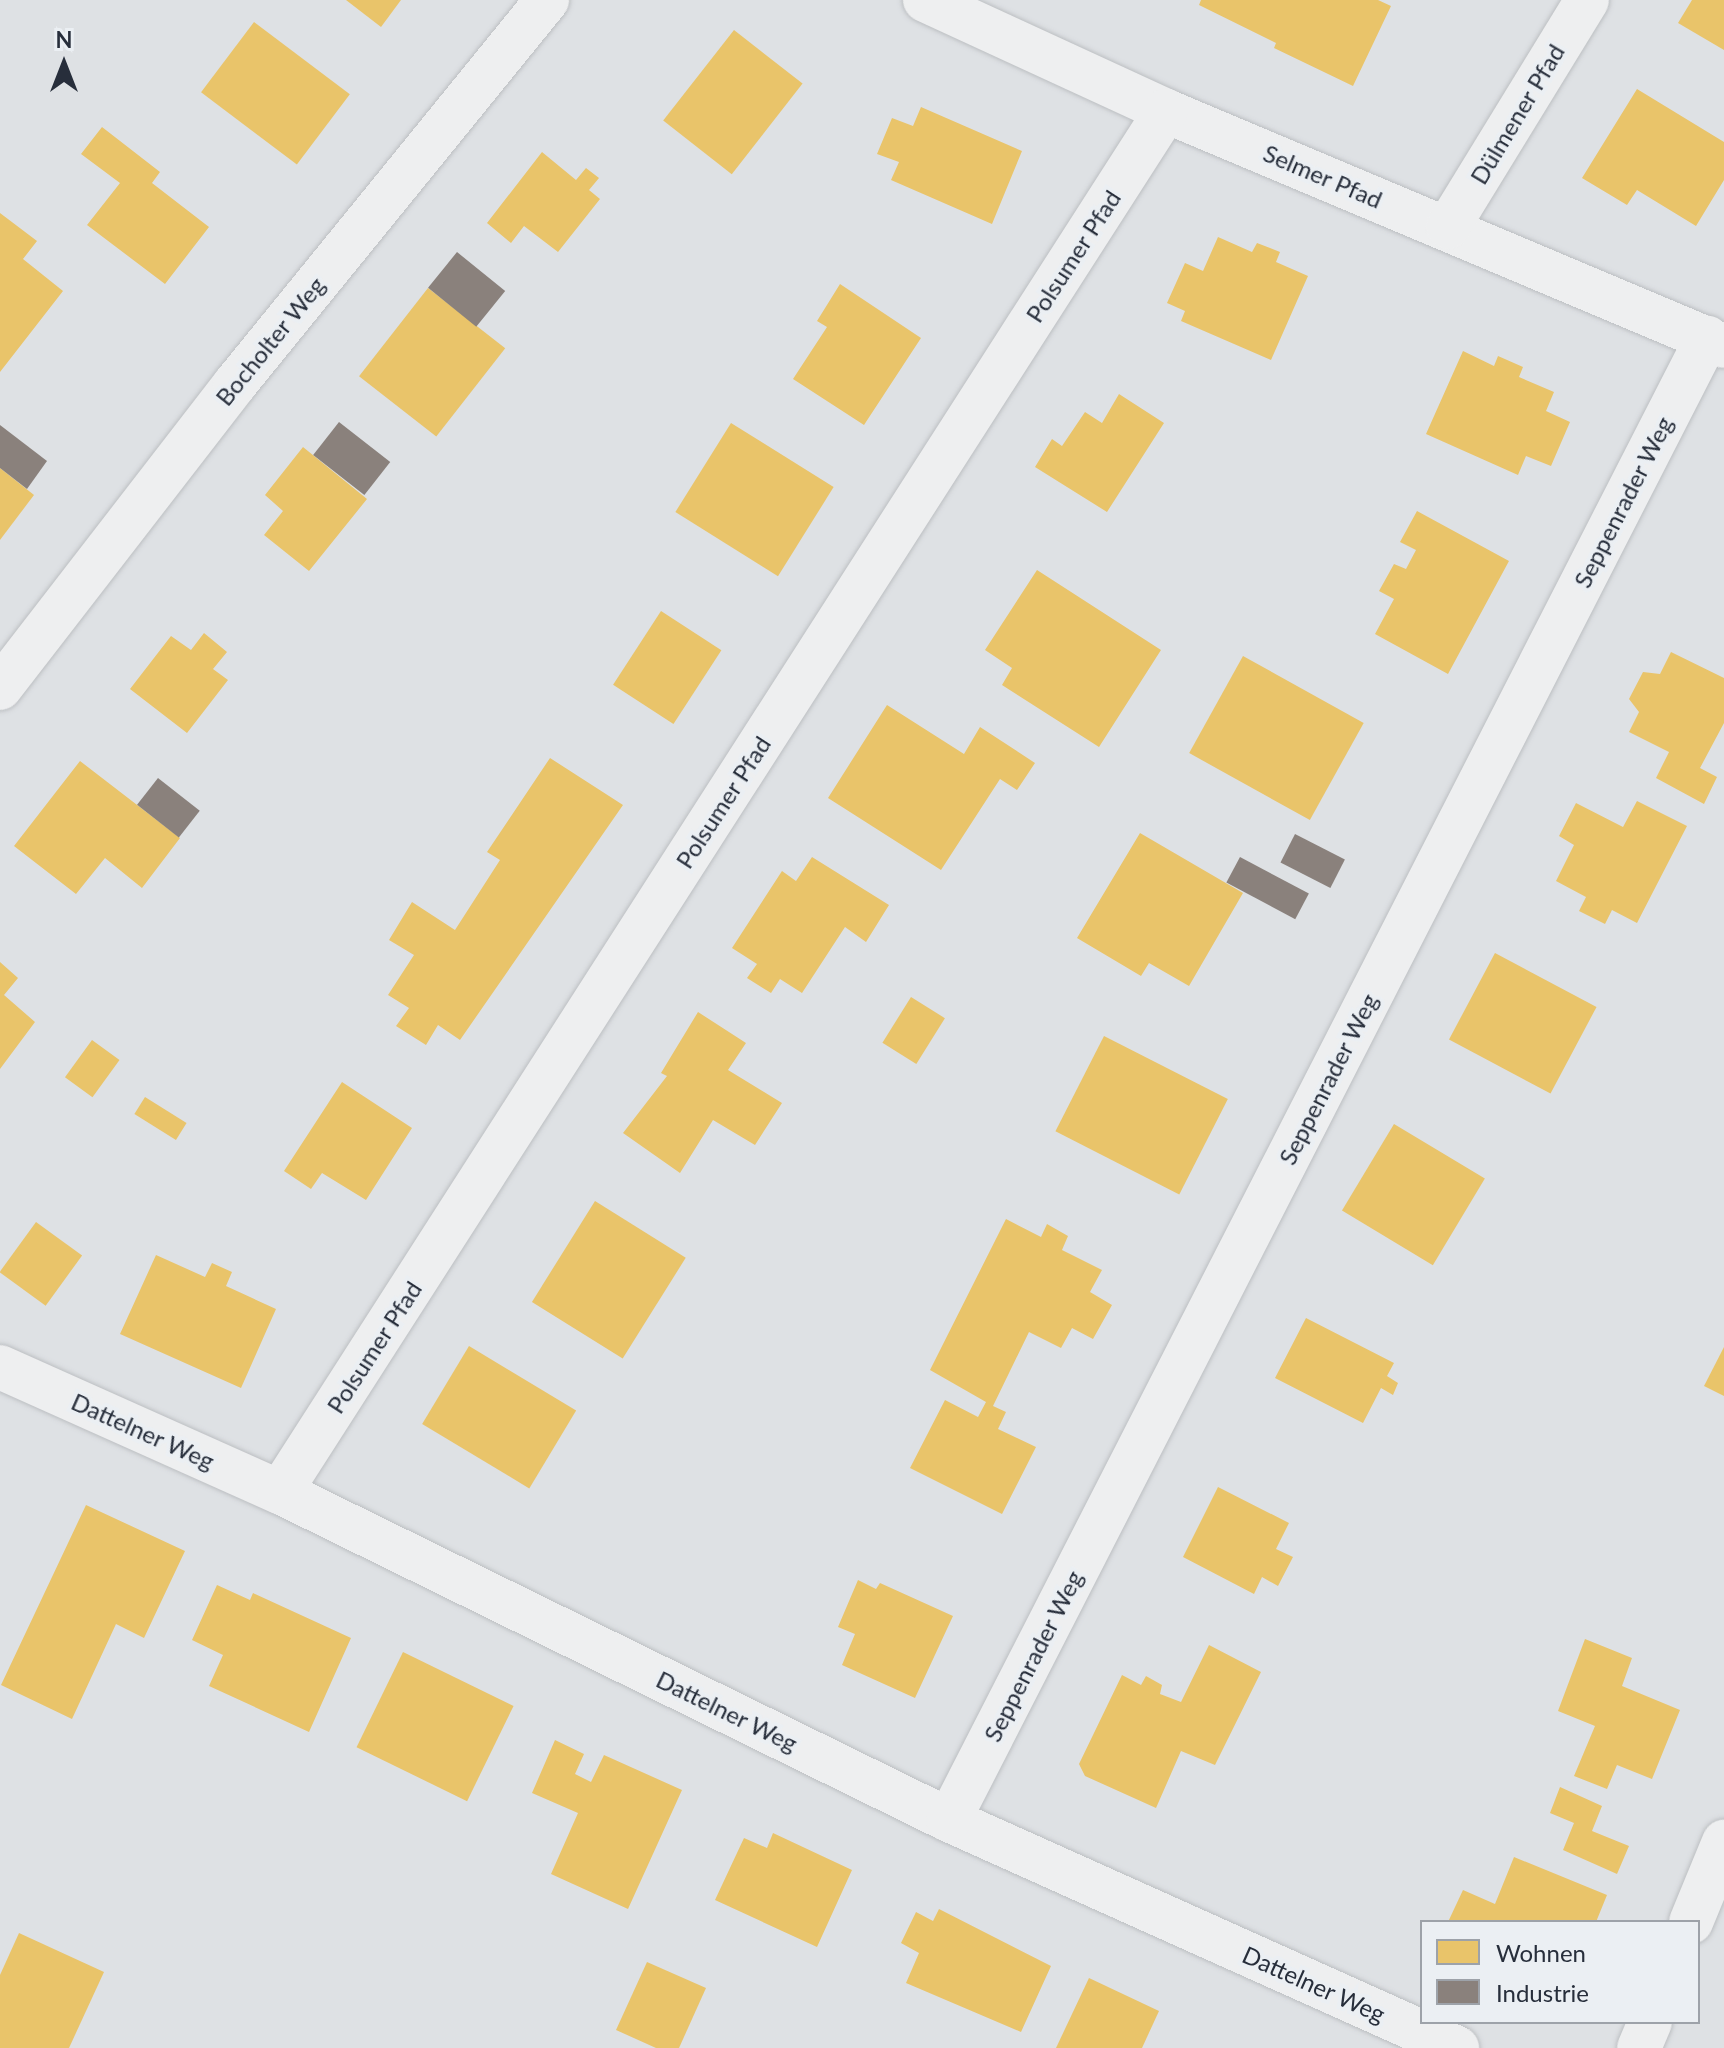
<!DOCTYPE html>
<html>
<head>
<meta charset="utf-8">
<style>
  body { margin:0 }
  #map { position:relative; width:1724px; height:2048px; overflow:hidden; background:#dee1e4; font-family:Lato,sans-serif }
  div>[style] { position:absolute }
  .homes>* { inset:0; background:#e9c46a; transform-origin:0 0 }
  .industry>* { inset:0; background:#8a817c; transform-origin:0 0 }
  .roads { filter:drop-shadow(0 0 2px #bcbfc2) drop-shadow(0 0 2px #bcbfc2) }
  .minor>* { height:44px; margin:-22px; padding:0 22px; transform-origin:22px; border-radius:22px; background:#eeeff0 }
  span { translate:-50% -50%; white-space:nowrap; text-align:center; line-height:1.15; -webkit-text-stroke:8px #ebeff3; paint-order:stroke }
  .street-label { font-size:24px; color:#272e3b }
  .legend { position:absolute; left:1420px; top:1920px; width:280px; height:104px; box-sizing:border-box; background:#ebeff3; border:2px solid #9da2a9; margin:0; padding:10px 14px; list-style:none; font-size:24px; color:#272e3b }
  .legend li { display:flex; align-items:center; gap:16px; height:40px }
  .legend b { width:40px; border:2px solid #9da2a9 }
  .north { position:absolute; left:24px; top:24px; width:80px; height:80px; -webkit-text-stroke:6px #ebeff3; paint-order:stroke; rotate:0deg; font-size:22px; font-weight:700; line-height:32px; text-align:center; color:#272e3b }
  .north::after { content:''; display:block; margin:auto; width:28px; height:36px; background:#272e3b; clip-path:polygon(50% 0,100% 100%,50% 72%,0 100%) }
</style>
</head>
<body>
<div id="map">
  <div class="homes">
    <i style="clip-path:polygon(346px 0,401px 0,381px 27px)"></i>
    <i style="clip-path:polygon(1201px 0,1378px 0,1391px 6px,1353px 86px,1274px 48px,1276px 43px,1199px 5px)"></i>
    <i style="clip-path:polygon(1692px 0,1724px 0,1724px 50px,1678px 23px)"></i>
    <i style="left:254px;top:22px;width:120px;height:88px;rotate:37deg"></i>
    <i style="left:734px;top:30px;width:87px;height:115px;rotate:38deg"></i>
    <i style="clip-path:polygon(1637px 89px,1724px 142px,1724px 180px,1696px 226px,1637px 190px,1627px 205px,1582px 178px)"></i>
    <i style="clip-path:polygon(921px 107px,1022px 151px,992px 224px,891px 180px,899px 162px,877px 154px,892px 118px,913px 126px)"></i>
    <i style="clip-path:polygon(102px 127px,160px 172px,152px 183px,209px 227px,165px 284px,87px 225px,120px 183px,81px 154px)"></i>
    <i style="clip-path:polygon(542px 152px,576px 180px,586px 168px,599px 178px,589px 190px,600px 199px,558px 252px,524px 226px,511px 243px,487px 223px)"></i>
    <i style="clip-path:polygon(0 213px,37px 241px,23px 259px,63px 291px,0 372px)"></i>
    <i style="clip-path:polygon(1218px 237px,1252px 252px,1257px 243px,1280px 252px,1276px 262px,1308px 276px,1271px 360px,1181px 321px,1185px 311px,1167px 303px,1185px 263px,1203px 271px)"></i>
    <i style="clip-path:polygon(840px 284px,921px 338px,864px 425px,793px 379px,827px 327px,817px 321px)"></i>
    <i style="left:428px;top:288px;width:98px;height:112px;rotate:38deg"></i>
    <i style="clip-path:polygon(1463px 351px,1494px 366px,1498px 356px,1523px 367px,1519px 377px,1554px 392px,1546px 411px,1570px 422px,1551px 466px,1526px 456px,1518px 475px,1426px 434px)"></i>
    <i style="clip-path:polygon(1119px 394px,1164px 423px,1107px 512px,1035px 467px,1052px 439px,1062px 446px,1085px 412px,1102px 423px)"></i>
    <i style="left:731px;top:423px;width:121px;height:105px;rotate:32deg"></i>
    <i style="clip-path:polygon(303px 447px,367px 499px,309px 571px,264px 535px,283px 511px,265px 495px)"></i>
    <i style="clip-path:polygon(0 468px,34px 495px,0 540px)"></i>
    <i style="clip-path:polygon(1417px 511px,1509px 561px,1448px 674px,1375px 634px,1394px 599px,1379px 591px,1394px 564px,1406px 569px,1416px 550px,1400px 542px)"></i>
    <i style="clip-path:polygon(1037px 570px,1161px 650px,1099px 747px,1002px 685px,1012px 668px,985px 650px)"></i>
    <i style="left:661px;top:611px;width:72px;height:88px;rotate:33deg"></i>
    <i style="clip-path:polygon(204px 633px,227px 652px,213px 669px,228px 680px,187px 733px,130px 689px,171px 636px,191px 650px)"></i>
    <i style="clip-path:polygon(1671px 652px,1724px 678px,1724px 723px,1700px 768px,1717px 777px,1704px 804px,1656px 778px,1669px 752px,1629px 732px,1639px 712px,1629px 699px,1643px 672px,1660px 674px)"></i>
    <i style="left:1243px;top:656px;width:138px;height:111px;rotate:29deg"></i>
    <i style="clip-path:polygon(887px 705px,964px 754px,980px 727px,1035px 763px,1017px 790px,1000px 779px,941px 870px,828px 798px)"></i>
    <i style="clip-path:polygon(550px 758px,623px 805px,460px 1040px,438px 1025px,426px 1045px,396px 1026px,409px 1008px,388px 995px,414px 955px,389px 940px,412px 902px,455px 930px,500px 860px,487px 852px)"></i>
    <i style="clip-path:polygon(80px 761px,180px 838px,142px 888px,105px 858px,76px 894px,14px 846px)"></i>
    <i style="clip-path:polygon(1637px 801px,1687px 826px,1637px 923px,1612px 910px,1605px 924px,1579px 911px,1586px 897px,1556px 881px,1574px 845px,1559px 836px,1576px 803px,1623px 827px)"></i>
    <i style="clip-path:polygon(1140px 833px,1243px 893px,1189px 986px,1149px 963px,1141px 976px,1077px 938px)"></i>
    <i style="clip-path:polygon(812px 857px,889px 905px,866px 942px,845px 927px,802px 993px,780px 979px,771px 993px,747px 978px,757px 964px,732px 948px,782px 871px,796px 881px)"></i>
    <i style="left:1495px;top:953px;width:115px;height:98px;rotate:28deg"></i>
    <i style="clip-path:polygon(0 962px,18px 978px,4px 995px,35px 1022px,0 1069px)"></i>
    <i style="left:911px;top:997px;width:40px;height:54px;rotate:32deg"></i>
    <i style="clip-path:polygon(698px 1012px,746px 1043px,728px 1070px,782px 1103px,755px 1145px,713px 1120px,680px 1173px,623px 1133px,667px 1076px,661px 1073px)"></i>
    <i style="left:1104px;top:1036px;width:139px;height:107px;rotate:27deg"></i>
    <i style="left:92px;top:1040px;width:34px;height:46px;rotate:36deg"></i>
    <i style="clip-path:polygon(342px 1082px,412px 1128px,366px 1200px,322px 1173px,311px 1189px,284px 1171px)"></i>
    <i style="left:145px;top:1097px;width:49px;height:20px;rotate:32deg"></i>
    <i style="left:1394px;top:1124px;width:106px;height:101px;rotate:31deg"></i>
    <i style="left:595px;top:1201px;width:107px;height:119px;rotate:32deg"></i>
    <i style="clip-path:polygon(1006px 1219px,1041px 1237px,1047px 1224px,1068px 1236px,1062px 1250px,1102px 1270px,1090px 1292px,1112px 1305px,1093px 1339px,1072px 1328px,1061px 1348px,1029px 1332px,993px 1406px,1006px 1412px,998px 1429px,1036px 1447px,1002px 1514px,910px 1468px,945px 1400px,978px 1417px,986px 1402px,930px 1370px)"></i>
    <i style="left:36px;top:1222px;width:57px;height:62px;rotate:36deg"></i>
    <i style="clip-path:polygon(156px 1255px,205px 1277px,212px 1263px,232px 1272px,226px 1286px,276px 1309px,241px 1388px,120px 1334px)"></i>
    <i style="clip-path:polygon(1306px 1318px,1394px 1363px,1387px 1376px,1398px 1383px,1393px 1395px,1381px 1388px,1363px 1423px,1275px 1378px)"></i>
    <i style="left:469px;top:1346px;width:125px;height:91px;rotate:31deg"></i>
    <i style="clip-path:polygon(1724px 1347px,1724px 1396px,1704px 1386px)"></i>
    <i style="clip-path:polygon(1218px 1487px,1289px 1523px,1276px 1549px,1293px 1557px,1278px 1586px,1262px 1577px,1254px 1594px,1183px 1557px)"></i>
    <i style="clip-path:polygon(86px 1505px,185px 1551px,144px 1638px,116px 1624px,72px 1719px,1px 1685px)"></i>
    <i style="clip-path:polygon(858px 1580px,876px 1589px,880px 1583px,953px 1616px,915px 1698px,842px 1665px,855px 1634px,838px 1627px)"></i>
    <i style="clip-path:polygon(217px 1585px,250px 1600px,253px 1593px,351px 1638px,309px 1732px,209px 1686px,223px 1655px,192px 1640px)"></i>
    <i style="clip-path:polygon(1585px 1639px,1632px 1658px,1622px 1686px,1680px 1710px,1652px 1779px,1617px 1765px,1607px 1789px,1574px 1776px,1595px 1726px,1558px 1711px)"></i>
    <i style="clip-path:polygon(1209px 1645px,1261px 1672px,1215px 1765px,1181px 1751px,1156px 1808px,1085px 1776px,1079px 1764px,1122px 1675px,1141px 1685px,1146px 1676px,1162px 1685px,1160px 1694px,1181px 1702px)"></i>
    <i style="left:403px;top:1652px;width:123px;height:106px;rotate:26deg"></i>
    <i style="clip-path:polygon(555px 1740px,584px 1754px,575px 1774px,591px 1782px,604px 1755px,682px 1790px,628px 1909px,551px 1874px,578px 1813px,532px 1793px)"></i>
    <i style="clip-path:polygon(1560px 1787px,1602px 1806px,1592px 1831px,1629px 1846px,1617px 1874px,1563px 1850px,1574px 1823px,1550px 1813px)"></i>
    <i style="clip-path:polygon(773px 1833px,852px 1870px,817px 1947px,715px 1900px,744px 1838px,767px 1848px)"></i>
    <i style="clip-path:polygon(1514px 1857px,1607px 1895px,1596px 1922px,1448px 1922px,1463px 1890px,1495px 1904px)"></i>
    <i style="clip-path:polygon(939px 1909px,1051px 1966px,1021px 2032px,906px 1983px,919px 1953px,901px 1943px,916px 1912px,933px 1921px)"></i>
    <i style="clip-path:polygon(19px 1933px,104px 1972px,69px 2048px,0 2048px,0 1975px)"></i>
    <i style="clip-path:polygon(647px 1962px,706px 1988px,679px 2048px,656px 2048px,616px 2030px)"></i>
    <i style="clip-path:polygon(1089px 1978px,1159px 2011px,1142px 2048px,1056px 2048px)"></i>
  </div>
  <div class="industry">
    <i style="left:457px;top:252px;width:62px;height:46px;rotate:39deg"></i>
    <i style="left:339px;top:422px;width:65px;height:42px;rotate:38deg"></i>
    <i style="clip-path:polygon(0 425px,47px 461px,27px 489px,0 468px)"></i>
    <i style="left:158px;top:778px;width:53px;height:34px;rotate:38deg"></i>
    <i style="left:1295px;top:834px;width:56px;height:32px;rotate:27deg"></i>
    <i style="left:1240px;top:857px;width:78px;height:29px;rotate:28deg"></i>
  </div>
  <div class="roads">
    <div class="minor">
      <i style="left:925px;top:0;width:265px;rotate:24.7deg"></i>
      <i style="left:1166px;top:111px;width:605px;rotate:22.84deg"></i>
      <i style="left:1448px;top:227px;width:266px;rotate:-58.5deg"></i>
      <i style="left:0;top:688px;width:384px;rotate:-52.3deg"></i>
      <i style="left:235px;top:384px;width:495px;rotate:-50.9deg"></i>
      <i style="left:0;top:1367px;width:307px;rotate:24.1deg"></i>
      <i style="left:280px;top:1492px;width:745px;rotate:26.12deg"></i>
      <i style="left:949px;top:1820px;width:557px;rotate:24.17deg"></i>
      <i style="left:280px;top:1492px;width:1641px;rotate:-57.32deg"></i>
      <i style="left:949px;top:1820px;width:1665px;rotate:-62.91deg"></i>
      <i style="left:1691px;top:1922px;width:87px;rotate:-67.6deg"></i>
      <i style="left:1639px;top:2048px;width:28px;rotate:-67deg"></i>
    </div>
  </div>
  <div class="street-label">
    <span style="left:1517px;top:114px;rotate:-59deg">Dülmener Pfad</span>
    <span style="left:1323px;top:176px;rotate:23deg">Selmer Pfad</span>
    <span style="left:1073px;top:256px;rotate:-57deg">Polsumer Pfad</span>
    <span style="left:270px;top:341px;rotate:-51deg">Bocholter Weg</span>
    <span style="left:1623px;top:502px;rotate:-63deg">Seppenrader Weg</span>
    <span style="left:723px;top:802px;rotate:-57deg">Polsumer Pfad</span>
    <span style="left:1328px;top:1079px;rotate:-63deg">Seppenrader Weg</span>
    <span style="left:374px;top:1347px;rotate:-57deg">Polsumer Pfad</span>
    <span style="left:143px;top:1431px;rotate:24deg">Dattelner Weg</span>
    <span style="left:1033px;top:1656px;rotate:-63deg">Seppenrader Weg</span>
    <span style="left:727px;top:1711px;rotate:26deg">Dattelner Weg</span>
    <span style="left:1314px;top:1984px;rotate:24deg">Dattelner Weg</span>
  </div>
  <ul class="legend">
  <li><b style="height:22px;background:#e9c46a"></b>Wohnen</li>
  <li><b style="height:22px;background:#8a817c"></b>Industrie</li>
  </ul>
  <div class="north">N</div>
</div>
</body>
</html>
